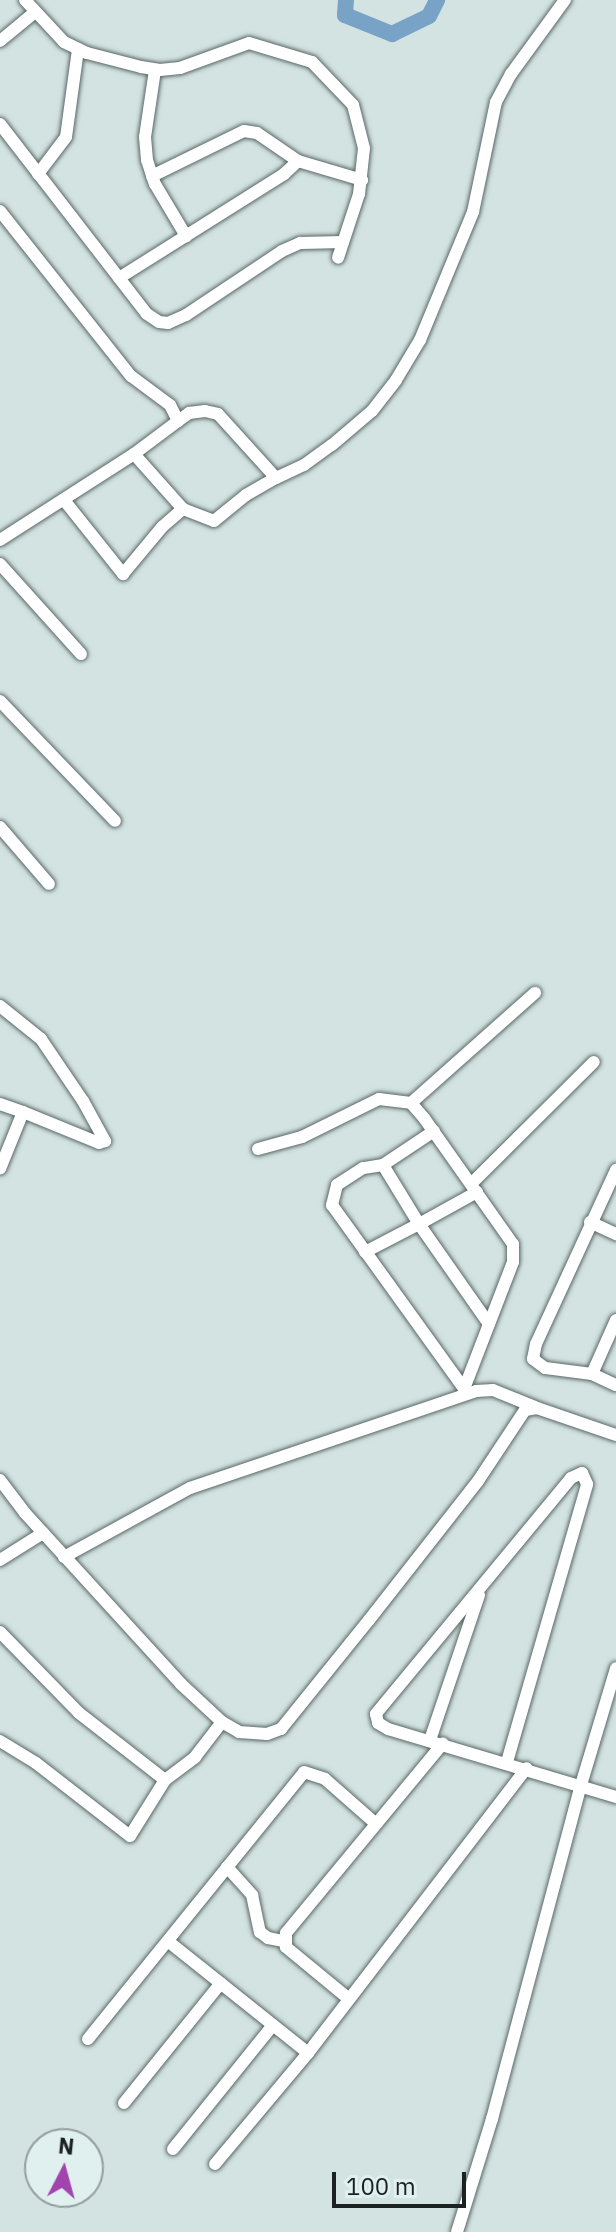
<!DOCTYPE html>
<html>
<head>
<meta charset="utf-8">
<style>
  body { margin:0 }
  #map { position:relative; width:616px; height:2232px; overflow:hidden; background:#d3e3e2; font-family:"IBM Plex Sans",sans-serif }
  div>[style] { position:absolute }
  .river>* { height:16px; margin:-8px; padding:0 8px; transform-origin:8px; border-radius:8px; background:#78a3c6 }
  .roads { filter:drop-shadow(0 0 2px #596866) drop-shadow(0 0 2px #596866) }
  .minor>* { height:12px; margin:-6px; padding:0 6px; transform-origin:6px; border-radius:6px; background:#fff }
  span { translate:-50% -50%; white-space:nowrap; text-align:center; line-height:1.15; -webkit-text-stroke:8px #e0f0ef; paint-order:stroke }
  .north { position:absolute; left:24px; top:2128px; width:80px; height:80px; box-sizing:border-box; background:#e0f0ef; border:2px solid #929e9d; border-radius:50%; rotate:6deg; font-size:22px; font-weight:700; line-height:32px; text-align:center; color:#1c2221 }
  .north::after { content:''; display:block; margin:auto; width:28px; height:36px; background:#a144ae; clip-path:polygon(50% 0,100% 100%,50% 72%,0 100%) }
  .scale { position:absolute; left:332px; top:2172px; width:134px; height:36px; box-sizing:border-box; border:4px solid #1c2221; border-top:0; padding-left:10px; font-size:24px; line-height:28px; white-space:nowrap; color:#1c2221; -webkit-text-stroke:6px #e0f0ef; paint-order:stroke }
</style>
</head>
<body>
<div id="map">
  <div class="river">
    <i style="left:346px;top:0;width:15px;rotate:94deg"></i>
    <i style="left:345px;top:15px;width:51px;rotate:22deg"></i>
    <i style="left:392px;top:34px;width:41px;rotate:-25.9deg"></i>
    <i style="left:429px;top:16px;width:18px;rotate:-63deg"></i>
  </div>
  <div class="roads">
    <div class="minor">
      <i style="left:25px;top:0;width:57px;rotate:47.1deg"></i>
      <i style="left:64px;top:42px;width:25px;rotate:26deg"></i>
      <i style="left:87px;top:53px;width:56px;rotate:14.5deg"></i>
      <i style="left:141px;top:67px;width:19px;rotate:9deg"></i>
      <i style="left:160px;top:70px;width:20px;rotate:-6deg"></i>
      <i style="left:180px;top:68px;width:73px;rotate:-19.9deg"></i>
      <i style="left:249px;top:43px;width:66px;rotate:16.8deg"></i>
      <i style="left:312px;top:62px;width:59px;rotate:46.4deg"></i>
      <i style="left:353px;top:105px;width:44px;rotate:75.7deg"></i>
      <i style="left:364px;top:148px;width:46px;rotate:96.2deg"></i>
      <i style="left:359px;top:194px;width:67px;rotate:108.2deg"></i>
      <i style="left:0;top:41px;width:45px;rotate:-39.6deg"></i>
      <i style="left:155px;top:70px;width:68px;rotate:98.5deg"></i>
      <i style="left:145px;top:137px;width:23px;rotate:85deg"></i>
      <i style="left:147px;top:160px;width:25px;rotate:72deg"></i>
      <i style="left:155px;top:184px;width:61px;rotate:59.2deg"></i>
      <i style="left:0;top:124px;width:240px;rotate:52.3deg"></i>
      <i style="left:147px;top:314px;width:14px;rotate:34deg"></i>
      <i style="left:159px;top:322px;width:9px;rotate:6deg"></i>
      <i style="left:168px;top:323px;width:20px;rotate:-24deg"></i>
      <i style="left:186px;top:315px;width:115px;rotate:-33.7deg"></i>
      <i style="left:282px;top:251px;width:20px;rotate:-24deg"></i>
      <i style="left:300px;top:243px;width:43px;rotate:-1.3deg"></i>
      <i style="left:38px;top:174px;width:46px;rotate:-52.9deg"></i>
      <i style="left:66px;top:137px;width:89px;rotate:-82.2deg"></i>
      <i style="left:152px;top:176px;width:102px;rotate:-26.1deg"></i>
      <i style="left:244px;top:131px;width:13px;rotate:9deg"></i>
      <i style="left:257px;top:133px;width:50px;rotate:34.3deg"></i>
      <i style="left:298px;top:161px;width:67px;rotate:16.5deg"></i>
      <i style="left:0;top:211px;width:211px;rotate:51.6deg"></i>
      <i style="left:131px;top:376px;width:49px;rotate:36.6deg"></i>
      <i style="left:170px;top:405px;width:18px;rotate:63deg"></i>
      <i style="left:178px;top:421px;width:14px;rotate:-36deg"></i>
      <i style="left:189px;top:413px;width:16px;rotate:-7deg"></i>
      <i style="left:205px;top:411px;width:13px;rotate:13deg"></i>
      <i style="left:218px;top:414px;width:86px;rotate:47.8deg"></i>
      <i style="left:276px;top:478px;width:31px;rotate:-25deg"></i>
      <i style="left:304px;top:465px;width:34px;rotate:-36deg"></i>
      <i style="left:332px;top:445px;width:52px;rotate:-40.4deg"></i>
      <i style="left:372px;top:411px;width:39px;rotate:-52deg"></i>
      <i style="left:396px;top:380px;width:47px;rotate:-59deg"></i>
      <i style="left:420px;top:340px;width:139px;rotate:-67.5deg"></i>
      <i style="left:473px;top:212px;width:112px;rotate:-78.2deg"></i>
      <i style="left:496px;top:102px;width:32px;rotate:-62deg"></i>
      <i style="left:511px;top:74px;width:92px;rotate:-53.9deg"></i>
      <i style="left:119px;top:278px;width:195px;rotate:-32.2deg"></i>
      <i style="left:284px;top:174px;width:19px;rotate:-43deg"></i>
      <i style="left:134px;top:454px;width:74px;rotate:48.3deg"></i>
      <i style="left:64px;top:500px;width:95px;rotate:51.4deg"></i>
      <i style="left:123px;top:574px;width:61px;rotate:-50.3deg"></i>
      <i style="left:162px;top:527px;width:28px;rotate:-41deg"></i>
      <i style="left:183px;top:509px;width:33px;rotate:21deg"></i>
      <i style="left:214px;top:521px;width:41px;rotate:-39.1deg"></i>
      <i style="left:246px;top:495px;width:34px;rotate:-30deg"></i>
      <i style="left:0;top:540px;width:159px;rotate:-32.7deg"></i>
      <i style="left:134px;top:454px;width:55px;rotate:-36.9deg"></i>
      <i style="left:0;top:564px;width:121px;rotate:48deg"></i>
      <i style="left:0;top:701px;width:166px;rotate:46.2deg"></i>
      <i style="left:0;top:827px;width:75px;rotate:49.3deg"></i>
      <i style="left:0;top:1006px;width:53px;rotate:38.8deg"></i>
      <i style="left:41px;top:1039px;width:75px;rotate:55.9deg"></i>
      <i style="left:83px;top:1101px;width:46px;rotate:61.2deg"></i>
      <i style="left:105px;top:1141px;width:6px;rotate:162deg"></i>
      <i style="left:99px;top:1143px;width:82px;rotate:-157.8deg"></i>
      <i style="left:411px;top:1103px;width:166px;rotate:-41.6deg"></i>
      <i style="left:0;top:1104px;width:24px;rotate:19deg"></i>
      <i style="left:23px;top:1112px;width:61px;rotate:112deg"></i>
      <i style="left:434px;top:1131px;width:61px;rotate:146.3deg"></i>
      <i style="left:383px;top:1165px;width:20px;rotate:171deg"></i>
      <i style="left:363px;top:1168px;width:31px;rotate:147deg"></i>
      <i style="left:337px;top:1185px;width:21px;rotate:104deg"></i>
      <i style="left:332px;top:1205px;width:231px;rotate:54.3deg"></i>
      <i style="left:258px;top:1149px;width:46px;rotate:-15.3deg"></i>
      <i style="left:302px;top:1137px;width:86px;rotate:-26.3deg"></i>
      <i style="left:379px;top:1099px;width:32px;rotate:7deg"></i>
      <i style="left:411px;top:1103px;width:20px;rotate:49deg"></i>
      <i style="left:424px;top:1118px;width:154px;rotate:54.8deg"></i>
      <i style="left:513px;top:1244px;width:18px;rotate:90deg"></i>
      <i style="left:513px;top:1262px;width:136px;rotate:111.1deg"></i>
      <i style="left:471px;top:1184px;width:173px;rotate:-44.8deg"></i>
      <i style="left:477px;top:1192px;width:66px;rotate:151.1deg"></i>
      <i style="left:419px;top:1224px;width:122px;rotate:55deg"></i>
      <i style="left:590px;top:1222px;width:29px;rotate:25deg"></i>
      <i style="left:365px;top:1252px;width:61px;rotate:-27.4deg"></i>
      <i style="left:419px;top:1224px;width:69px;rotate:-121.4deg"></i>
      <i style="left:616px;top:1320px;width:59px;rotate:114deg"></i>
      <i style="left:592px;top:1374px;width:26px;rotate:25deg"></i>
      <i style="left:592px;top:1374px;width:47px;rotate:-172.7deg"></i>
      <i style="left:545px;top:1368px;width:15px;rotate:-143deg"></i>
      <i style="left:533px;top:1359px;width:15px;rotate:-79deg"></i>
      <i style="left:536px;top:1344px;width:192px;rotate:-65.3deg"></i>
      <i style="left:0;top:1480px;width:41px;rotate:52.9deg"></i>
      <i style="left:25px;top:1513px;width:231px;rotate:47.6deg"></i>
      <i style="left:181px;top:1684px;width:56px;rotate:42.8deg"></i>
      <i style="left:222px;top:1722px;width:20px;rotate:30deg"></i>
      <i style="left:239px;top:1732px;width:28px;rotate:4deg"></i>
      <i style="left:267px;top:1734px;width:15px;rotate:-20deg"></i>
      <i style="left:281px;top:1729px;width:140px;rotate:-51.1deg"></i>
      <i style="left:369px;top:1620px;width:177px;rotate:-51.9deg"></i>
      <i style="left:478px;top:1481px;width:85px;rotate:-56.5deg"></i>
      <i style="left:525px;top:1410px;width:12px;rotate:-9deg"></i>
      <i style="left:537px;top:1408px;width:83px;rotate:18.9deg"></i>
      <i style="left:64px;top:1557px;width:144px;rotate:-28.7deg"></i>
      <i style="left:190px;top:1488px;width:302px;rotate:-18.7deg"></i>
      <i style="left:476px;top:1391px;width:17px;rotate:-3deg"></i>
      <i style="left:493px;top:1390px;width:45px;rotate:22deg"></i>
      <i style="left:0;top:1560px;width:51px;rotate:-32.1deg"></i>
      <i style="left:0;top:1632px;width:113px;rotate:45.7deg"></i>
      <i style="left:79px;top:1713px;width:109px;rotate:37.9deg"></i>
      <i style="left:430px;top:1740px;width:153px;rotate:-71.3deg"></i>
      <i style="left:0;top:1741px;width:42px;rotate:31.4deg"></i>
      <i style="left:36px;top:1763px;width:119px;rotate:37.8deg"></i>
      <i style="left:130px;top:1836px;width:66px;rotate:-58deg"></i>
      <i style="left:165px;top:1780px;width:38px;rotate:-37deg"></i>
      <i style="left:195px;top:1757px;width:44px;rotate:-52.4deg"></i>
      <i style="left:507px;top:1762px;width:289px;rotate:-73.9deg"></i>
      <i style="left:587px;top:1484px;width:12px;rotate:-114deg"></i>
      <i style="left:582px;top:1473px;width:12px;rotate:156deg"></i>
      <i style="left:571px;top:1478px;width:306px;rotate:129.6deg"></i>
      <i style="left:376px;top:1714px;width:9px;rotate:77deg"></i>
      <i style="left:378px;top:1723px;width:12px;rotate:31deg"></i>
      <i style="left:388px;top:1729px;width:238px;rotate:16.6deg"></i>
      <i style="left:227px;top:1867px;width:38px;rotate:48deg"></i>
      <i style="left:252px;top:1895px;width:38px;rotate:78deg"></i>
      <i style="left:260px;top:1932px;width:10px;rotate:37deg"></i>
      <i style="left:268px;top:1938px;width:16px;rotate:11deg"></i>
      <i style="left:169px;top:1942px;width:178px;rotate:38.6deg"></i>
      <i style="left:349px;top:1999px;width:82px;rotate:-140.5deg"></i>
      <i style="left:286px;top:1947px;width:14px;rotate:-90deg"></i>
      <i style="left:286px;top:1933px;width:246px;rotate:-50.4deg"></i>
      <i style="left:88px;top:2039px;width:343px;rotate:-51deg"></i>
      <i style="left:304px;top:1772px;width:22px;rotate:18deg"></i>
      <i style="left:325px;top:1779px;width:67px;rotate:41.3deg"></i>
      <i style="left:124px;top:2103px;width:154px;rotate:-51.1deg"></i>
      <i style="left:173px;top:2149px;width:159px;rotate:-51.1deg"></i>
      <i style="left:215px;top:2164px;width:145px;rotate:-50deg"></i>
      <i style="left:308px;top:2053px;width:359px;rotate:-52.5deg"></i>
      <i style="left:457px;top:2232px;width:118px;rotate:-72.8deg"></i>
      <i style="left:492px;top:2119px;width:346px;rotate:-75.1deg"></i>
      <i style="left:581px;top:1785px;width:122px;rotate:-73.3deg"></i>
    </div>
  </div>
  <div class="north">N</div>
  <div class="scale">100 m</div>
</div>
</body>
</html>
